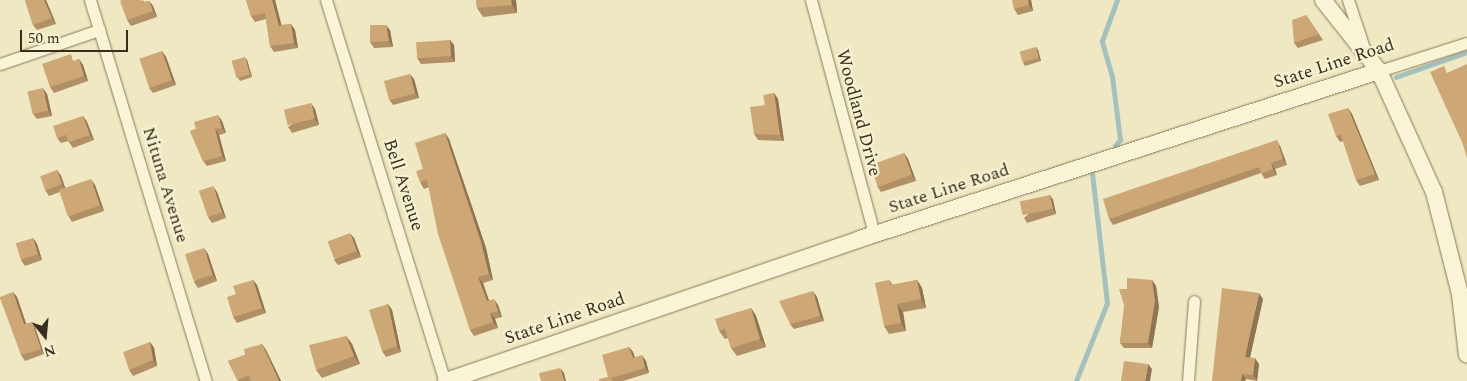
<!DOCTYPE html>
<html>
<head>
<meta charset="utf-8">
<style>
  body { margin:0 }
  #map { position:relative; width:1467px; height:381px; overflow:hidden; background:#efe8c2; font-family:Spectral,serif }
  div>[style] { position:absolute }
  .stream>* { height:4.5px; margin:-2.25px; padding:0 2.25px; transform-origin:2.25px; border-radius:2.25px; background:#a5c1bd }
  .roads { filter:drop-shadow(0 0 1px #897959) drop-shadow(0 0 1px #897959) }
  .street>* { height:11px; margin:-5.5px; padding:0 5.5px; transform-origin:5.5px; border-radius:5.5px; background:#f9f4d6 }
  .secondary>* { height:16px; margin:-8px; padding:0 8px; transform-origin:8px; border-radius:8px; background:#f9f4d6 }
  .wall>* { inset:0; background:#b19066 }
  .shaded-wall>* { inset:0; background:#907553 }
  .building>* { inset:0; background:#cea777; transform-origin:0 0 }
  span { translate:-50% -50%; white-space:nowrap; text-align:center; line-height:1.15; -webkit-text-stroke:4.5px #f6f1d2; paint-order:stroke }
  .street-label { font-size:18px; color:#392e1d }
  .north { position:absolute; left:20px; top:311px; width:50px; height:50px; -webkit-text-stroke:4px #f6f1d2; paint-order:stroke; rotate:163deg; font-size:14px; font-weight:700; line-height:20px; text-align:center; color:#392e1d }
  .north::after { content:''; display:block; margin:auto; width:18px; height:22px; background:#392e1d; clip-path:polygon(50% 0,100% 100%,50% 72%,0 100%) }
  .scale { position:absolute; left:20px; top:30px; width:108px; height:22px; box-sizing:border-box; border:2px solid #392e1d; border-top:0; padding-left:6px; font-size:15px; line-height:18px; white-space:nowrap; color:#392e1d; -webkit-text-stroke:4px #f6f1d2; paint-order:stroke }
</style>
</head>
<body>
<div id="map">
  <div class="stream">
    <i style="left:1396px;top:77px;width:75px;rotate:-19.4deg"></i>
    <i style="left:1115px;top:146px;width:8px;rotate:-50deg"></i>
    <i style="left:1120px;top:140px;width:64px;rotate:-97.2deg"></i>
    <i style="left:1112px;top:77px;width:37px;rotate:-106deg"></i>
    <i style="left:1102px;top:41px;width:44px;rotate:-69.9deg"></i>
    <i style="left:1076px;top:381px;width:84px;rotate:-68.3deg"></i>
    <i style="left:1107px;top:303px;width:130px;rotate:-96.6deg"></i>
  </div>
  <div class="roads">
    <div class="street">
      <i style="left:90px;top:0;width:398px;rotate:73.1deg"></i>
      <i style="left:326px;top:0;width:399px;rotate:72.7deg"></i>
      <i style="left:811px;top:0;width:242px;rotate:74.9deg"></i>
      <i style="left:1348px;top:0;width:47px;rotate:71.6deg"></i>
      <i style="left:0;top:64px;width:105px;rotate:-19deg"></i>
      <i style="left:1379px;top:71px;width:92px;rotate:-17.7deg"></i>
      <i style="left:1188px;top:381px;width:80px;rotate:-85.7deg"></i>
    </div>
    <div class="secondary">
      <i style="left:1323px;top:0;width:90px;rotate:51.7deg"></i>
      <i style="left:1379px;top:71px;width:133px;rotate:65.6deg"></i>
      <i style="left:1434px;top:192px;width:105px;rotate:75.7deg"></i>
      <i style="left:1460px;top:294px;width:61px;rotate:83.5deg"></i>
      <i style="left:446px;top:381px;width:438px;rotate:-18.9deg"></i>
      <i style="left:860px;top:239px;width:546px;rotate:-17.94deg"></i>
    </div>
  </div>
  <div class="wall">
    <i style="clip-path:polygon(25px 0,46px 0,56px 24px,37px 30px,33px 25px)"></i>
    <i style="clip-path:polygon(143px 0,144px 2px,149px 1px,153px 6px,157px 17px,131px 26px,127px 20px)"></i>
    <i style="clip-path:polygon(246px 0,275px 0,281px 25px,291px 24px,295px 30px,298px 48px,274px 52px,270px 46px,266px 19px,255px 22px,251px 16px)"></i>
    <i style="clip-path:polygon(476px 0,516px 0,517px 13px,483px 17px,477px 8px)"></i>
    <i style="clip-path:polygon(1031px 0,1033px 11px,1018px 15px,1014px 9px)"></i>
    <i style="clip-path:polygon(1306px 15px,1323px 40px,1298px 48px,1294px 43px)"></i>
    <i style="clip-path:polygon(390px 30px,393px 47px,374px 48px,370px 42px)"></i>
    <i style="clip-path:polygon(450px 40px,454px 45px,455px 62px,421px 64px,417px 58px)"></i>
    <i style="clip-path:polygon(1036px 47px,1038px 50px,1041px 61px,1025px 66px,1023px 63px)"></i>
    <i style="clip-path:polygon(162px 51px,166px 57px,176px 85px,153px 93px,149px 88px)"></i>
    <i style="clip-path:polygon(79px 59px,83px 65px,88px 81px,54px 93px,50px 87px,75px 61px)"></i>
    <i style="clip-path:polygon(247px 60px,252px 77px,240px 81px,238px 78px)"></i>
    <i style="clip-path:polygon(414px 79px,419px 98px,393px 105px,389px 99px)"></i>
    <i style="clip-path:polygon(774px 93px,778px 99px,784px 141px,758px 140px,754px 134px,765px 105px)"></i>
    <i style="clip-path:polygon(47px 94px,52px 116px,37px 119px,33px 114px)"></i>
    <i style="clip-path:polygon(1348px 108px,1352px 114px,1379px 180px,1360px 186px,1356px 180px,1343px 141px,1340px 142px,1336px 136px)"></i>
    <i style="clip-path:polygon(315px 109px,319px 125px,292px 133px,288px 127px)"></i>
    <i style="clip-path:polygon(83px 116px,87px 122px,94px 140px,73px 148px,68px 141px,61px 143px,57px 138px)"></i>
    <i style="clip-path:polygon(222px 121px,226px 133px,219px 135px,226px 161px,207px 166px,203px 161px,190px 131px)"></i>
    <i style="clip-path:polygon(445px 133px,449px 139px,486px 248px,493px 280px,483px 283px,489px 300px,498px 305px,502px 317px,495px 319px,498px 328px,474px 336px,470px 330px,429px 187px,424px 189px,420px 182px,423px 169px)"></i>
    <i style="clip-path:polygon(1280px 146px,1287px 165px,1275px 169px,1277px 175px,1265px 179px,1261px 173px,1113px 225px,1109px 219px)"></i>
    <i style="clip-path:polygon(904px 153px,908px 159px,916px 181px,881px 192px,877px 186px)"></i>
    <i style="clip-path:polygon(57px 170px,61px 176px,65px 188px,95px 185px,104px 211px,72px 222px,69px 217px,60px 192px,49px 196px,45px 190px)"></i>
    <i style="clip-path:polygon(217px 192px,226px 218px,212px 223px,208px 217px)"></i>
    <i style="clip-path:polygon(1050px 195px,1053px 200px,1056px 214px,1027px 223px,1024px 218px)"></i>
    <i style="clip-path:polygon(33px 238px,37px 244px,42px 260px,25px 266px,21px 260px)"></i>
    <i style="clip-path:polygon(354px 238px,361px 257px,338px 265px,334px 260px)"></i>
    <i style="clip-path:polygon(208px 254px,217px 281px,198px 288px,194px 282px)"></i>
    <i style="clip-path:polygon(253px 280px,257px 285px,266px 313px,237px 323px,233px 317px,236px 294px)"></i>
    <i style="clip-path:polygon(889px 280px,893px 285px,917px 280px,922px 288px,926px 308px,903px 312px,906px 331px,889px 334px,884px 326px)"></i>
    <i style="clip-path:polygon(1152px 280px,1156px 286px,1159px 307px,1152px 348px,1124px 348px,1120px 343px,1127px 289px)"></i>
    <i style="clip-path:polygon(13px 292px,17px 297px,26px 324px,35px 327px,44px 354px,25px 361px,21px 355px)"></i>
    <i style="clip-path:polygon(817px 297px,824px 321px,794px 329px,790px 324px)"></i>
    <i style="clip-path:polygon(1263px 299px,1250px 357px,1259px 364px,1257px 381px,1246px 379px,1245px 381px,1212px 381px)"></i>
    <i style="clip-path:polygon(388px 304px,392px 310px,401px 352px,386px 357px,382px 351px)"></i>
    <i style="clip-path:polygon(751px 308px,756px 316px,766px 347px,737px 356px,731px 348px,728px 338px,725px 339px,719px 331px)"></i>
    <i style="clip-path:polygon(346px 336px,352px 344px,360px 364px,322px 378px,316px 370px)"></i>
    <i style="clip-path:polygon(150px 342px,154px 348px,157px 366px,133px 376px,129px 370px)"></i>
    <i style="clip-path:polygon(262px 344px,266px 350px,281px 381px,238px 381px,228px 361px,245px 355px)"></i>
    <i style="clip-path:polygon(629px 347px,633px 352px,635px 357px,646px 361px,649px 373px,623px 381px,599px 381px,608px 377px)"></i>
  </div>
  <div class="shaded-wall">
    <i style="clip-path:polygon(44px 0,46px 0,56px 24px,52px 18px)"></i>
    <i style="clip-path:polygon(272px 0,275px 0,283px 31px,279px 26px)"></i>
    <i style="clip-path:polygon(511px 0,516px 0,517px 13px,512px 5px)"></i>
    <i style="clip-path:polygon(1028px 0,1031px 0,1033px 11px,1029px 5px)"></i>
    <i style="clip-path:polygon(149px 1px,153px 6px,157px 17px,153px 11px)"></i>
    <i style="clip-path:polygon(291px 24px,295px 30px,298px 48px,294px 43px)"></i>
    <i style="clip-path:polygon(386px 25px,390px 30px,393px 47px,389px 41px)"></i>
    <i style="clip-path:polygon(450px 40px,454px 45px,455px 62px,451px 56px)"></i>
    <i style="clip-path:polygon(1036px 47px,1038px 50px,1041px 61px,1039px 58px)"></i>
    <i style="clip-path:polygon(162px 51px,166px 57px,176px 85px,172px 80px)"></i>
    <i style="clip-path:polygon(245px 57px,247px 60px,252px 77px,250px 74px)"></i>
    <i style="clip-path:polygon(79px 59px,83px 65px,88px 81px,84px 76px)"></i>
    <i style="clip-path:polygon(410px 74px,414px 79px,419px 98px,415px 93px)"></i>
    <i style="clip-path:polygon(43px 88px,47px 94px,52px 116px,48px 110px)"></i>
    <i style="clip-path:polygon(774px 93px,778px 99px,784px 141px,780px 135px)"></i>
    <i style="clip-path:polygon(311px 103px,315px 109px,319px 125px,315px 119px)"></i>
    <i style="clip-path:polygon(1348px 108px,1352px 114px,1379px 180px,1375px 174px)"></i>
    <i style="clip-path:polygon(218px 115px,222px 121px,226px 133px,222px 128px)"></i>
    <i style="clip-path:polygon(83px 116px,87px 122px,94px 140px,90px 135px)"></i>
    <i style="clip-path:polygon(215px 129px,219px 135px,226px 161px,222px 156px)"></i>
    <i style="clip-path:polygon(445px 133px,449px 139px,486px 248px,493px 280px,489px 274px)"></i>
    <i style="clip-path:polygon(1277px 140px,1280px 146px,1287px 165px,1283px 159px)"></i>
    <i style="clip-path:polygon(904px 153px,908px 159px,916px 181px,912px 175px)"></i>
    <i style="clip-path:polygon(1271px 163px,1275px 169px,1277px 175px,1273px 169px)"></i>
    <i style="clip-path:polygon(57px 170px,61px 176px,66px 190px,62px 184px)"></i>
    <i style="clip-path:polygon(91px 179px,95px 185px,104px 211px,100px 205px)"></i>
    <i style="clip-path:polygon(213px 186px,217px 192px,226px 218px,222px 212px)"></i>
    <i style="clip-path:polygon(1050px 195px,1053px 200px,1056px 214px,1053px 209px)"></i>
    <i style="clip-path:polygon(350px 233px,354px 238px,361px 257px,357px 251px)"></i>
    <i style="clip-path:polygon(33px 238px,37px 244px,42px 260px,38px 254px)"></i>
    <i style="clip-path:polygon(204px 248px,208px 254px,217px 281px,213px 275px)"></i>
    <i style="clip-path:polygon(478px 277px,483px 283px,491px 307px,487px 301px)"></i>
    <i style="clip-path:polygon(253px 280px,257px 285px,266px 313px,262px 308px)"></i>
    <i style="clip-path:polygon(917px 280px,922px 288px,926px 308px,921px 299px)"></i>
    <i style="clip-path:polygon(1152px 280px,1156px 286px,1159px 307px,1152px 348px,1148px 343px)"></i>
    <i style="clip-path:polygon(813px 291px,817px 297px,824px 321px,820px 316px)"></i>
    <i style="clip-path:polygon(13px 292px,17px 297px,28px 329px,24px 324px)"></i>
    <i style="clip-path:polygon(1259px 293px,1263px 299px,1249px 362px,1245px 357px)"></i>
    <i style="clip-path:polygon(494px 299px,498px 305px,502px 317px,498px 311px)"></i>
    <i style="clip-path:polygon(388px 304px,392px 310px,401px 352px,397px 346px)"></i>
    <i style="clip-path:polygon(897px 304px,903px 312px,906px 331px,901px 323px)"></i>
    <i style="clip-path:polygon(751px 308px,756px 316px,766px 347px,760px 339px)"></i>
    <i style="clip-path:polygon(490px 313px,495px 319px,498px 328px,493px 322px)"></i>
    <i style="clip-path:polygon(32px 322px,35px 327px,44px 354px,41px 349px)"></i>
    <i style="clip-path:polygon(346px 336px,352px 344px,360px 364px,354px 356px)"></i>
    <i style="clip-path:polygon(150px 342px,154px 348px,157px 366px,153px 360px)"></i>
    <i style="clip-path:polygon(262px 344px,266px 350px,281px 381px,279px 381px)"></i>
    <i style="clip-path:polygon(629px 347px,633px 352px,636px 363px,633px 358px)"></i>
    <i style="clip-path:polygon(642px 355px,646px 361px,649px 373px,645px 368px)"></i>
    <i style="clip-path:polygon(1255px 358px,1259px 364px,1257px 381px,1253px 375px)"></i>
    <i style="clip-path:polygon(1148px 364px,1152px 369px,1150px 381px,1145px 381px)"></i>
    <i style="clip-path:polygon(560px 368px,564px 373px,566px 381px,564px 381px)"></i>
    <i style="clip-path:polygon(1242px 374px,1246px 379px,1245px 381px,1241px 381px)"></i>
  </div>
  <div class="building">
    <i style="clip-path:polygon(25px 0,44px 0,52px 18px,33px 25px)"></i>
    <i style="clip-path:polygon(122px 0,141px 0,142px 3px,149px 1px,153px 11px,127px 20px,120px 1px)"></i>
    <i style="clip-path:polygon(246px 0,272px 0,279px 26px,291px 24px,294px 43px,270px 46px,265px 13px,251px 16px)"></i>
    <i style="clip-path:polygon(476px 0,511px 0,512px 5px,477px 8px)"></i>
    <i style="clip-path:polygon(1012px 0,1028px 0,1029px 5px,1014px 9px)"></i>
    <i style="clip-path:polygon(1306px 15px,1319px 34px,1294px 43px,1292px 20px)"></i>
    <i style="clip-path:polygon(370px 25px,386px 25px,389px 41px,370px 42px)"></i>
    <i style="left:450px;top:40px;width:16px;height:34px;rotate:86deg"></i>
    <i style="left:1036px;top:47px;width:11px;height:17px;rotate:75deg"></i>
    <i style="left:162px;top:51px;width:31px;height:24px;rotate:71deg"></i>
    <i style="clip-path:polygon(71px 54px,73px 61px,79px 59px,84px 76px,50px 87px,42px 64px)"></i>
    <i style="left:245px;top:57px;width:18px;height:14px;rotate:74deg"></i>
    <i style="clip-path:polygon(1467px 64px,1467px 158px,1462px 142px,1430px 72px,1444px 66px,1447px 73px)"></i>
    <i style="left:410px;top:74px;width:20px;height:27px;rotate:75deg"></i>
    <i style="left:43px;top:88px;width:23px;height:16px;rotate:77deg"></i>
    <i style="clip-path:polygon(774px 93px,780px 135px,754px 134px,750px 107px,765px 105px,763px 95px)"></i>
    <i style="left:311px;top:103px;width:16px;height:28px;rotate:76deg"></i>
    <i style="clip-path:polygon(1348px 108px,1375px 174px,1356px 180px,1341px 135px,1336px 136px,1328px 114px)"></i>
    <i style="clip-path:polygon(218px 115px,222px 128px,215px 129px,222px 156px,203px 161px,190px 131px,196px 129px,194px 122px)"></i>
    <i style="clip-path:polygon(83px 116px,90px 135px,69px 142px,66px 135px,57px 138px,53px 126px)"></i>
    <i style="clip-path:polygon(445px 133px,481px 242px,489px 274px,478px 277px,487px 301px,494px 299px,498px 311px,490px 313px,493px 322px,470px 330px,438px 234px,427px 180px,420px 182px,416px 171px,423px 169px,415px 143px)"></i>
    <i style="clip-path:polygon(1277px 140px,1283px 159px,1271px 163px,1273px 169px,1261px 174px,1259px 167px,1109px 219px,1103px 199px)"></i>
    <i style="left:904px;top:153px;width:23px;height:36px;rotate:70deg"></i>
    <i style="left:57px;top:170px;width:15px;height:18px;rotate:70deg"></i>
    <i style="left:91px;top:179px;width:28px;height:34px;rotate:71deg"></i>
    <i style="left:213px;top:186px;width:28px;height:15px;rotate:71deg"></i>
    <i style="left:1050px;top:195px;width:14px;height:31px;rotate:78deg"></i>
    <i style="left:350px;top:233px;width:19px;height:24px;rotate:69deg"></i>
    <i style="left:33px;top:238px;width:17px;height:18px;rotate:73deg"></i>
    <i style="left:204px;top:248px;width:28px;height:20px;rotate:72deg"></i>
    <i style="clip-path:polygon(1127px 278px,1152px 280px,1155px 301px,1148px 343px,1120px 343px,1124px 305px,1119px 289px,1127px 289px)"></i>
    <i style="clip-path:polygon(253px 280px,262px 308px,233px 317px,227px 297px,236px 294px,233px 286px)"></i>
    <i style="clip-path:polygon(889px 280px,890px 285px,917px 280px,921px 299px,897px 304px,901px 323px,884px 326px,875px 283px)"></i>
    <i style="clip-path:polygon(1222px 288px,1259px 293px,1245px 357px,1255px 358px,1253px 375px,1242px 374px,1241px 381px,1212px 381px)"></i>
    <i style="clip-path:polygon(813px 291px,820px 316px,790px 324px,779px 301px)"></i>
    <i style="clip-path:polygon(13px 292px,24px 324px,32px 322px,41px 349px,21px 355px,0 298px,0 297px)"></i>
    <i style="clip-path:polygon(388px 304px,397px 346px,382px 351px,369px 310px)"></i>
    <i style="clip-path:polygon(751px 308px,760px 339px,731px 348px,725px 329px,719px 331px,715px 319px)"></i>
    <i style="clip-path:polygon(346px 336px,354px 356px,316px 370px,309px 345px)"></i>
    <i style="clip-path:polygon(150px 342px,153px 360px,129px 370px,123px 352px)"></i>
    <i style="clip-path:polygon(262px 344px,279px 381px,251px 381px,249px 375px,237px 380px,228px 361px,245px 355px,244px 349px)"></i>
    <i style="clip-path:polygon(629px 347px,633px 358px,642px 355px,645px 368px,611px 378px,612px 381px,599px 381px,599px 379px,608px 377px,602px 355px)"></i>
    <i style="clip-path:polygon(1124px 361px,1148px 364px,1145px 381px,1121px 381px)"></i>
    <i style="clip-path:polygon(560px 368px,564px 381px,541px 381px,539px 373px)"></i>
  </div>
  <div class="street-label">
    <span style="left:1334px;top:64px;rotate:-18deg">State Line Road</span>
    <span style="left:858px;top:113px;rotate:75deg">Woodland Drive</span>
    <span style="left:165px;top:185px;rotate:73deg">Nituna Avenue</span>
    <span style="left:403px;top:185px;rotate:72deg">Bell Avenue</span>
    <span style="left:949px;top:189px;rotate:-18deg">State Line Road</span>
    <span style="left:565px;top:319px;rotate:-19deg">State Line Road</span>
  </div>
  <div class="north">N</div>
  <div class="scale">50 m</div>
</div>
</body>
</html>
